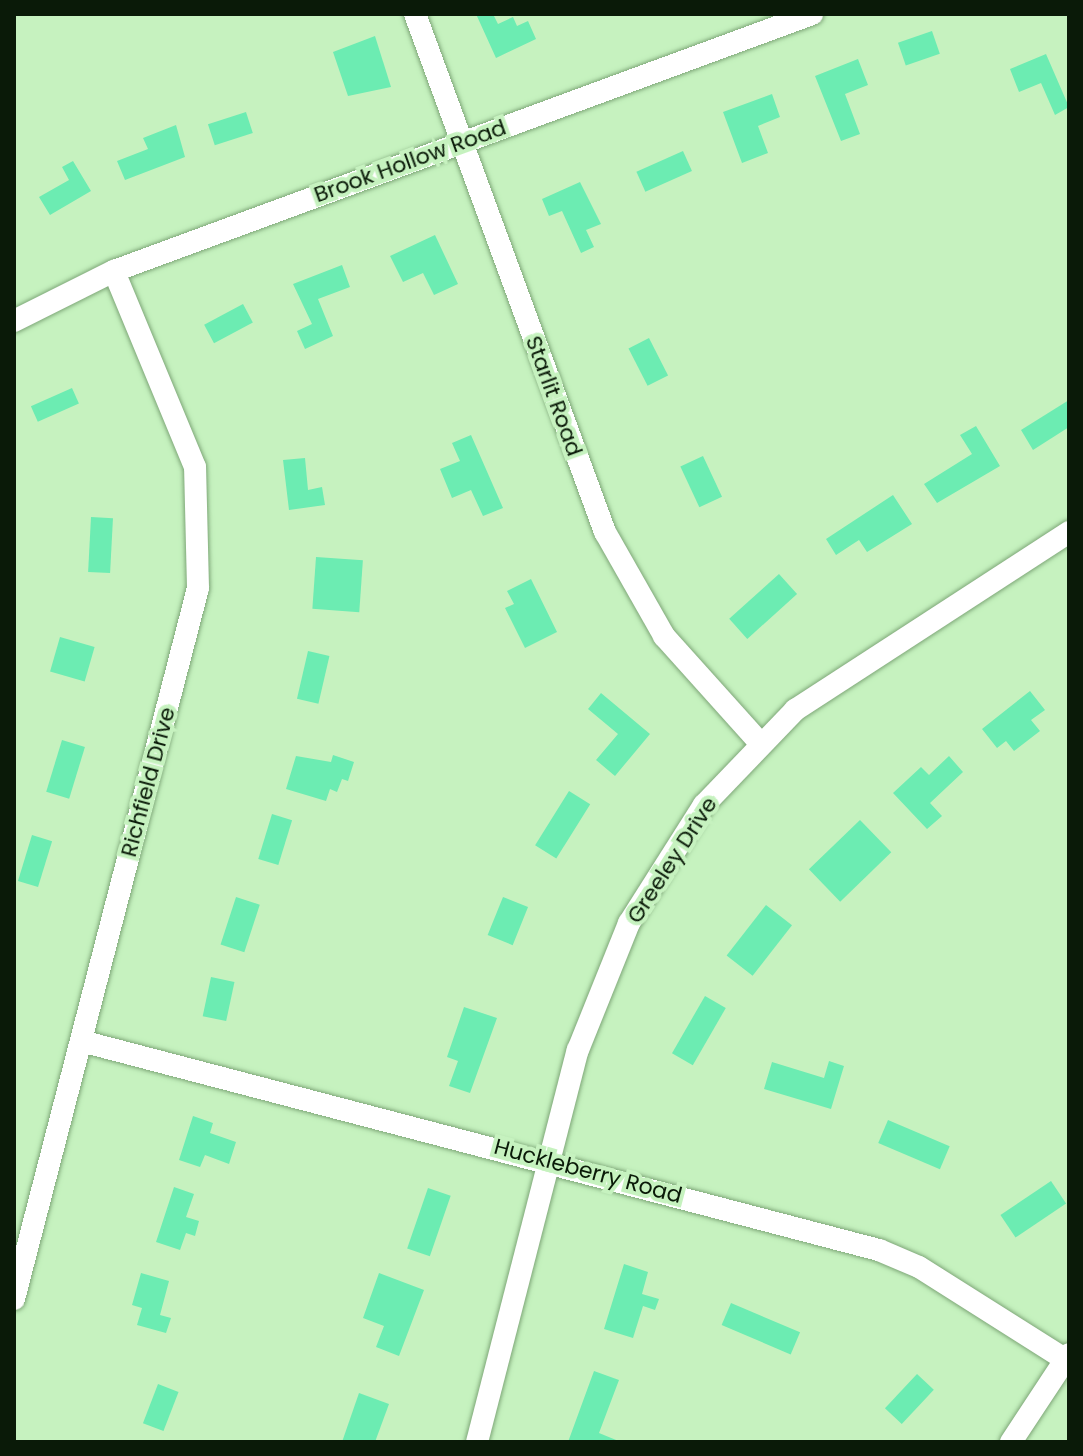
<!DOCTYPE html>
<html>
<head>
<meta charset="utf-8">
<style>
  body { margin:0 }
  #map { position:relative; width:1083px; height:1456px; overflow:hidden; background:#c6f2bf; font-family:Poppins,sans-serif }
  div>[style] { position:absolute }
  .building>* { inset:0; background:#6cecb2; transform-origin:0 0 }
  .roads { filter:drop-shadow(0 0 2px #7ea778) drop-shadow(0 0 2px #7ea778) }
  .minor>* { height:22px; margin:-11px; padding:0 11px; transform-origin:11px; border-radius:11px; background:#fff }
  span { translate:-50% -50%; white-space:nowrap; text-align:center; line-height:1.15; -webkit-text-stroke:8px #c6f2bf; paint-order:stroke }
  .street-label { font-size:22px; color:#0a1a08 }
  .frame { position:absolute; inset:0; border:16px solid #0a1a08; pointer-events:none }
</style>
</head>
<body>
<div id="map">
  <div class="building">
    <i style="clip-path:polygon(476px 14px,493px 14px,498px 24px,513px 17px,517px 26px,528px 21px,536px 39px,496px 58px)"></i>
    <i style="left:932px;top:31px;width:24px;height:36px;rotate:71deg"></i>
    <i style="clip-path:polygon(375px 36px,391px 87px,348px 96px,333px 52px)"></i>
    <i style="clip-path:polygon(1046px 54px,1069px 107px,1055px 115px,1041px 83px,1019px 92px,1010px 69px)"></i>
    <i style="clip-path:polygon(858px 59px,868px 85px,845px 94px,860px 134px,841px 141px,815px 76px)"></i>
    <i style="clip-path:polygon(772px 94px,780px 117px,758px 126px,768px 153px,742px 163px,723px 112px)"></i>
    <i style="left:246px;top:112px;width:22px;height:40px;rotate:72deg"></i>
    <i style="clip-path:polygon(176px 125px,185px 157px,125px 180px,117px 161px,148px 149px,143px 138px)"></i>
    <i style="left:683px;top:151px;width:22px;height:51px;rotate:66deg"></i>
    <i style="clip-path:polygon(73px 161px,91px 191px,50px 215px,39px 197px,69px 180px,62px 167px)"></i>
    <i style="clip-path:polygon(580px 182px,601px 224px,586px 230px,594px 247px,581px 253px,562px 211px,549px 216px,542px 199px)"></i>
    <i style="clip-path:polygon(435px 235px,458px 284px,434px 295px,423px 273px,403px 282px,390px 256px)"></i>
    <i style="clip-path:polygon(342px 265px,350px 287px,318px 299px,333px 336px,305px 349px,297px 331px,312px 324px,293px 284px)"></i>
    <i style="left:243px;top:304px;width:21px;height:44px;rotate:62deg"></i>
    <i style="left:649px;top:338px;width:42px;height:23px;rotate:63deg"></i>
    <i style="left:72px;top:388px;width:17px;height:45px;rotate:66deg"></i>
    <i style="clip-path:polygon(1069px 400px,1069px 427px,1033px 450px,1021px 430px)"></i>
    <i style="clip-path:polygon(976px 426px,1000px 466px,937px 503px,924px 484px,972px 454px,960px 435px)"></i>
    <i style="clip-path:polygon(471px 435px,503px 508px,483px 516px,471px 490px,452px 498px,440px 469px,460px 461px,452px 443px)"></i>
    <i style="left:703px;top:456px;width:45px;height:25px;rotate:65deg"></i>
    <i style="clip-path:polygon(305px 458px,308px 490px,322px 487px,325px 505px,289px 510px,283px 460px)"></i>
    <i style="clip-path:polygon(893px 495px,912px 524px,867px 552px,859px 540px,836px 555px,826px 539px)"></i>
    <i style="left:91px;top:517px;width:22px;height:55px;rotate:3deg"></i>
    <i style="left:316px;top:557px;width:47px;height:52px;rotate:4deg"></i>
    <i style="left:779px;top:574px;width:27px;height:67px;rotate:48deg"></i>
    <i style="clip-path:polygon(531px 579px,557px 632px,525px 648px,505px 608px,514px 604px,507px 591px)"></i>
    <i style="left:60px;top:637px;width:36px;height:36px;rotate:16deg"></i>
    <i style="left:308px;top:651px;width:22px;height:49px;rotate:13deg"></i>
    <i style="clip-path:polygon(1030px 691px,1045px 710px,1031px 720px,1040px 731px,1014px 751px,1006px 741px,997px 748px,982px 729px)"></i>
    <i style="clip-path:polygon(601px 693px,650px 734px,615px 776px,596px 760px,618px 734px,588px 709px)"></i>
    <i style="left:62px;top:740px;width:24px;height:54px;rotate:17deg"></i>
    <i style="clip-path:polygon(333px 755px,354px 762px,348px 781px,342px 779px,337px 792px,330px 789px,326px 801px,286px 789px,296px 756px,331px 762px)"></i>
    <i style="clip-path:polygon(949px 756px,963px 772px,930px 803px,942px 816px,927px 829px,893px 793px,921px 767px,929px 775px)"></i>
    <i style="left:569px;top:791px;width:25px;height:64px;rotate:32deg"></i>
    <i style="left:272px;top:814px;width:21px;height:47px;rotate:17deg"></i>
    <i style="left:860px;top:820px;width:45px;height:71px;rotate:46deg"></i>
    <i style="left:32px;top:835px;width:21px;height:48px;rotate:17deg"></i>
    <i style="left:236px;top:897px;width:25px;height:50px;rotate:18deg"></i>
    <i style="left:503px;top:897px;width:27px;height:41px;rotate:22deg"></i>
    <i style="left:766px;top:905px;width:33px;height:64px;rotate:38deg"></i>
    <i style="left:211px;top:977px;width:24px;height:40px;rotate:12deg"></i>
    <i style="left:705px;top:996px;width:24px;height:66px;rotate:30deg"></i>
    <i style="clip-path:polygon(464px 1007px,497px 1018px,470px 1093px,449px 1086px,458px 1061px,447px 1057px)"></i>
    <i style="clip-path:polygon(829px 1061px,844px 1066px,831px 1109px,764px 1089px,772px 1062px,824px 1078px)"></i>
    <i style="clip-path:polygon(193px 1116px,213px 1123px,210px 1133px,236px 1142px,229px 1164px,205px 1155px,200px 1167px,179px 1160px)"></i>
    <i style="left:888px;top:1120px;width:67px;height:25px;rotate:23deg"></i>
    <i style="left:1051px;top:1181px;width:27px;height:61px;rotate:56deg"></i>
    <i style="clip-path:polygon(174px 1187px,194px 1194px,186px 1217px,199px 1221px,195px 1236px,186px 1233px,180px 1250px,156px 1242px)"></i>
    <i style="left:428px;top:1188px;width:24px;height:64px;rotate:19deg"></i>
    <i style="clip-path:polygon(624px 1264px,648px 1272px,642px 1294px,659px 1299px,655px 1310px,643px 1306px,633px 1338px,604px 1329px)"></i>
    <i style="clip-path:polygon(141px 1273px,169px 1281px,160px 1315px,171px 1318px,166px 1333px,137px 1325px,142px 1308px,132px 1305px)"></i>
    <i style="clip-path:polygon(379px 1273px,424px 1290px,399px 1356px,376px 1347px,384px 1326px,363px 1318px)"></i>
    <i style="left:731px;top:1303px;width:75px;height:24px;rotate:23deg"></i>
    <i style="clip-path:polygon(594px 1371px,619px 1380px,599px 1433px,621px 1442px,568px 1442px)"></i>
    <i style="left:917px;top:1374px;width:23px;height:47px;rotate:43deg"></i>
    <i style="left:158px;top:1384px;width:22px;height:42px;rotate:21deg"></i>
    <i style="clip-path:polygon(359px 1393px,389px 1404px,375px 1442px,342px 1442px)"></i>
  </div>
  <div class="roads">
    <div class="minor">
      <i style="left:415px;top:14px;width:552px;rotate:69.86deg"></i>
      <i style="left:605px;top:532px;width:120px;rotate:60.4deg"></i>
      <i style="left:664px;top:636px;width:142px;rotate:48.1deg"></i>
      <i style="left:14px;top:321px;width:112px;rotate:-26.6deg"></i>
      <i style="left:114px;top:271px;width:744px;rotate:-20.21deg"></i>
      <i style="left:81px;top:1041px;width:825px;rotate:14.68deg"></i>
      <i style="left:879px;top:1250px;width:43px;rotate:23deg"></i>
      <i style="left:919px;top:1267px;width:178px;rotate:32.3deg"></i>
      <i style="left:14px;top:1299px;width:734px;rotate:-75.49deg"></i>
      <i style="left:198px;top:588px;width:121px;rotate:-91.4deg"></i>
      <i style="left:195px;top:467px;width:212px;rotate:-112.5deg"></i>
      <i style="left:477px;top:1442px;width:405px;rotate:-75.6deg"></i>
      <i style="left:578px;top:1050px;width:137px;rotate:-68.1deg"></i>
      <i style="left:629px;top:923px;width:140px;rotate:-57.6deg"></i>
      <i style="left:704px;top:805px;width:132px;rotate:-46.2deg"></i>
      <i style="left:795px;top:710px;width:327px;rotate:-33deg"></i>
      <i style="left:1011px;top:1442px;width:105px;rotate:-56.6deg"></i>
    </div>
  </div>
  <div class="street-label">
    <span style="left:410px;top:161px;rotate:-20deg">Brook Hollow Road</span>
    <span style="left:554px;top:396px;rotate:70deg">Starlit Road</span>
    <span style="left:148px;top:782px;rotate:-75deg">Richfield Drive</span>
    <span style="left:672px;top:860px;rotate:-57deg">Greeley Drive</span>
    <span style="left:588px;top:1171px;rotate:15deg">Huckleberry Road</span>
  </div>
  <div class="frame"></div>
</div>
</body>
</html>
